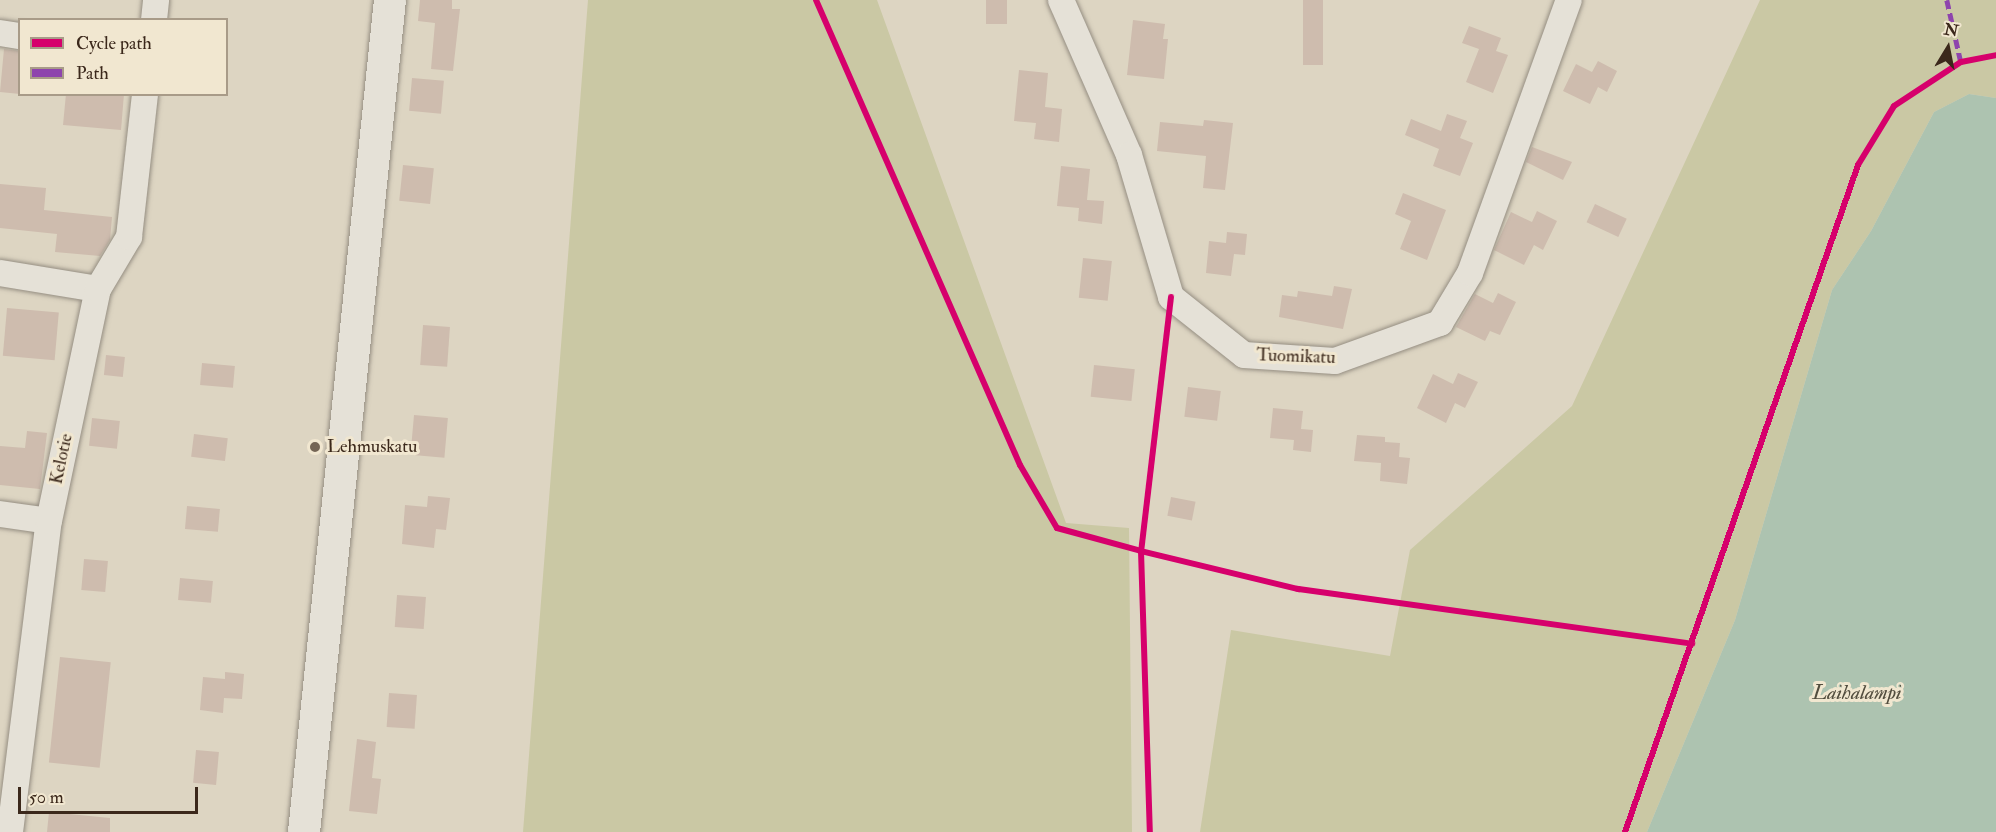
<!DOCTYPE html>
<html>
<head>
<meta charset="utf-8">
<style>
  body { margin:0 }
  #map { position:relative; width:1996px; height:832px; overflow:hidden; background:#ddd5c2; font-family:"IM FELL Double Pica",serif }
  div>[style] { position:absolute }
  .green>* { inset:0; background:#cac8a4 }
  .water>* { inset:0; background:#adc3b0 }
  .building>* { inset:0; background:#cebcae; transform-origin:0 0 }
  .roads { filter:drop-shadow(0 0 2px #958e82) drop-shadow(0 0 2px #958e82) }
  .minor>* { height:26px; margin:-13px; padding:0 13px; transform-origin:13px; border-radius:13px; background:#e5e1d7 }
  .tertiary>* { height:32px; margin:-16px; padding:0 16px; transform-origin:16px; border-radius:16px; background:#e5e1d7 }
  .quiet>* { height:4.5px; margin-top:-2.25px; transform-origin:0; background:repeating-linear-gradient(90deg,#8e44ad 0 9px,transparent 0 13.5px) }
  .cycleway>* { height:6px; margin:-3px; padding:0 3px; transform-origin:3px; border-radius:3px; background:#d6006c }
  .dots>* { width:16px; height:16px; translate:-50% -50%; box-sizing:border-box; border:3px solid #f1e7d0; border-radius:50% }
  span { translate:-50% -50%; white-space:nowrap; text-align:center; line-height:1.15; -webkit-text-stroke:6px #f1e7d0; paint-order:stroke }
  .street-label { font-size:18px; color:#3b281b }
  .poi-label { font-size:18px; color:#3b281b }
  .left { translate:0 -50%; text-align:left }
  .water-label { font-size:20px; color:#524d3e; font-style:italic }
  .legend { position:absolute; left:18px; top:18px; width:210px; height:78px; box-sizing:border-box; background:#f1e7d0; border:2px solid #a89b88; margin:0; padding:8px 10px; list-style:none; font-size:18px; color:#3b281b }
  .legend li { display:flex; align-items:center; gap:12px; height:30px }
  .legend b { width:30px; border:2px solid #a89b88 }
  .north { position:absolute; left:1918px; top:18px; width:60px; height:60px; -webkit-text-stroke:4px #f1e7d0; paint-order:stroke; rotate:10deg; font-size:16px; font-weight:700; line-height:24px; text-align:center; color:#3b281b }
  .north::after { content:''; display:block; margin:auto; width:21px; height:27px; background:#3b281b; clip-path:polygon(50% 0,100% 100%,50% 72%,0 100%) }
  .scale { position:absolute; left:18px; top:787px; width:180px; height:27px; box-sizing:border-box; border:3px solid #3b281b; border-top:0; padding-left:8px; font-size:18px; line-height:21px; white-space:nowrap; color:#3b281b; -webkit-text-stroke:4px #f1e7d0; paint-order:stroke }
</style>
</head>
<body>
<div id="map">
  <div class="green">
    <i style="clip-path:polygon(588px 0,877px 0,1066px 523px,1129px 528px,1132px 832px,523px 832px)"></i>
    <i style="clip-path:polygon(1760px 0,1996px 0,1996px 98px,1969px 94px,1934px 112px,1871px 231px,1832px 290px,1735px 620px,1647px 832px,1200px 832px,1231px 630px,1390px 656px,1410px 550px,1572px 406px)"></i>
  </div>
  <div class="water">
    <i style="clip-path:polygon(1969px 94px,1996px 98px,1996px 832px,1647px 832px,1735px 620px,1832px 290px,1871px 231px,1934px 112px)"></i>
  </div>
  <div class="building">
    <i style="clip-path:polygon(420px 0,452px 0,452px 9px,460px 9px,453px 71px,431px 69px,435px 23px,418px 21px)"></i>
    <i style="left:986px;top:0;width:21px;height:24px"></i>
    <i style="left:1303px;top:0;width:20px;height:65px"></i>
    <i style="clip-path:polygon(1133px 20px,1165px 24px,1163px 39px,1168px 39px,1164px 79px,1127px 75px)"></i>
    <i style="clip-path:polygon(1469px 26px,1501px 38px,1496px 51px,1508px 55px,1493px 93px,1466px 82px,1479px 49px,1462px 43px)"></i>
    <i style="clip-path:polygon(4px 49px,20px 51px,20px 94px,0 92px)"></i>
    <i style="clip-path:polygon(1598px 61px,1617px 71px,1607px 92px,1598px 87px,1590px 104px,1563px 91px,1576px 64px,1592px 72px)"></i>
    <i style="clip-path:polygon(1019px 70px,1048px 73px,1045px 107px,1062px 109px,1059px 142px,1034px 139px,1036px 123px,1014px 121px)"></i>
    <i style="left:412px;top:78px;width:32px;height:33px;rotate:5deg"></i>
    <i style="clip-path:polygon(66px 94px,124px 94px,121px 130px,63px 125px)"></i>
    <i style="clip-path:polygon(1447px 114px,1467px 121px,1460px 138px,1473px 143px,1460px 176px,1433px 166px,1439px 149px,1405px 135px,1411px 119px,1441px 131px)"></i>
    <i style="clip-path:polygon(1204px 120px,1233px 123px,1225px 190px,1203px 188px,1206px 156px,1157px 151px,1160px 122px,1203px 126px)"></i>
    <i style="clip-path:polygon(1532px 147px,1572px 162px,1563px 180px,1526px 162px)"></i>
    <i style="left:403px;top:165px;width:31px;height:36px;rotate:6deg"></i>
    <i style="clip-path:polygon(1061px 166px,1090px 169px,1087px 200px,1104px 201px,1102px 224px,1078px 221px,1079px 208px,1057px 206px)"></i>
    <i style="clip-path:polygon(0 184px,46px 188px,44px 210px,112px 217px,110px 240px,100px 256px,55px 252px,57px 234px,0 228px)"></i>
    <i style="clip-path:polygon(1403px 193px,1446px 210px,1427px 260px,1400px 249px,1411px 221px,1395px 214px)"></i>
    <i style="left:1595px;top:204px;width:35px;height:20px;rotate:25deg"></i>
    <i style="clip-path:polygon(1537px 211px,1557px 221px,1543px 250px,1534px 245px,1524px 265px,1494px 250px,1511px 212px,1532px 222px)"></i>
    <i style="clip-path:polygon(1227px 232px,1247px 234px,1245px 255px,1234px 254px,1231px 276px,1206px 273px,1209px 241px,1226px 243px)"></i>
    <i style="left:1083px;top:258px;width:29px;height:40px;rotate:6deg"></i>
    <i style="clip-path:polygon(1334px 286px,1352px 289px,1343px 329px,1279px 317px,1282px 295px,1297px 297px,1298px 291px,1332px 296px)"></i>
    <i style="clip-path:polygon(1498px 293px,1516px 302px,1500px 335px,1490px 331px,1485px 341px,1456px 327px,1475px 294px,1493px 303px)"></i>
    <i style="left:7px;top:308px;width:52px;height:48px;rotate:5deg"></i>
    <i style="left:423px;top:325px;width:27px;height:40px;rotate:4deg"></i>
    <i style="left:106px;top:355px;width:19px;height:20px;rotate:6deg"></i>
    <i style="left:202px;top:363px;width:33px;height:22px;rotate:5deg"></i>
    <i style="left:1094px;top:365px;width:41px;height:32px;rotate:6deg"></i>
    <i style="clip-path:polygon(1458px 373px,1478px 382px,1465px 408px,1455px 403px,1446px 423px,1417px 408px,1433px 374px,1453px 384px)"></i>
    <i style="left:1188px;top:387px;width:33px;height:30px;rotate:7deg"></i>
    <i style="clip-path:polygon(1273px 408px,1303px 411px,1301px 429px,1313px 430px,1311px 452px,1293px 450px,1294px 440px,1270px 438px)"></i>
    <i style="left:414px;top:415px;width:34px;height:40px;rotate:5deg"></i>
    <i style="left:92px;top:418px;width:28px;height:28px;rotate:6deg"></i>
    <i style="clip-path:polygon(27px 431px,47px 433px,40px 489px,0 485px,0 446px,25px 448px)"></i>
    <i style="left:194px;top:434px;width:34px;height:23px;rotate:7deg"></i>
    <i style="clip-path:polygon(1357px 435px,1385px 437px,1385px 442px,1400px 443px,1399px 457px,1410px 458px,1407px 484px,1380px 481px,1381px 463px,1354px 461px)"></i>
    <i style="clip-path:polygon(428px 496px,450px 498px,446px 530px,436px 529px,434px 548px,402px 544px,405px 505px,427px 507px)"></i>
    <i style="left:1171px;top:497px;width:25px;height:19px;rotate:11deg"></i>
    <i style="left:187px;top:506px;width:33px;height:23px;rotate:5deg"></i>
    <i style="left:84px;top:559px;width:24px;height:31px;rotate:5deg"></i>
    <i style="left:180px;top:578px;width:33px;height:22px;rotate:5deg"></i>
    <i style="left:397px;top:595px;width:29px;height:32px;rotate:4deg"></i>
    <i style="left:60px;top:657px;width:51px;height:106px;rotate:6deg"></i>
    <i style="clip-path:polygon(225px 672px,244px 674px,242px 699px,224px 698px,223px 713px,200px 710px,203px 677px,225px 679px)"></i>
    <i style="left:389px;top:693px;width:28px;height:34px;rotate:4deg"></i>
    <i style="clip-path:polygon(357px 739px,376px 742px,372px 778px,381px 779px,377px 814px,349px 811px)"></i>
    <i style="left:196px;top:750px;width:23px;height:33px;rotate:5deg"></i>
    <i style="clip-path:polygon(49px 812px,110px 818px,110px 832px,47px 832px)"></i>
  </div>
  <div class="roads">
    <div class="minor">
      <i style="left:1061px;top:0;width:169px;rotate:66.3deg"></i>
      <i style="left:1129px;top:155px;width:148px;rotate:73.5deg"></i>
      <i style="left:1171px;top:297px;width:93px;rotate:38.5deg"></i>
      <i style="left:1244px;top:355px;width:91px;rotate:3.8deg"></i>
      <i style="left:1335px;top:361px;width:112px;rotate:-19.9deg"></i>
      <i style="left:1440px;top:323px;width:58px;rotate:-59deg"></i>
      <i style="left:1470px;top:273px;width:290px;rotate:-70.1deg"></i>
      <i style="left:154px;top:20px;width:20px;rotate:-84deg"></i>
      <i style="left:0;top:33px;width:20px;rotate:9deg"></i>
      <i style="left:0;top:273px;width:99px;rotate:9.3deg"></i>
      <i style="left:0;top:514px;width:49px;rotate:8.1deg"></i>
      <i style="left:10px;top:832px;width:313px;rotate:-82.9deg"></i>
      <i style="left:49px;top:521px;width:237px;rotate:-78.1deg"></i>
      <i style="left:98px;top:289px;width:61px;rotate:-59.2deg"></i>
      <i style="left:129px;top:237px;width:144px;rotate:-83.6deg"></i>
    </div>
    <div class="tertiary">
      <i style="left:304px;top:832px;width:836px;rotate:-84.1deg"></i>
    </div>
  </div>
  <div class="quiet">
    <i style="left:1947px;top:0;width:64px;rotate:77.3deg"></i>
  </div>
  <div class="cycleway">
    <i style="left:816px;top:0;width:508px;rotate:66.31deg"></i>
    <i style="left:1020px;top:465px;width:73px;rotate:59.6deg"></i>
    <i style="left:1057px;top:528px;width:87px;rotate:15.3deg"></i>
    <i style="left:1141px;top:551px;width:281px;rotate:88.2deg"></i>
    <i style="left:1171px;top:297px;width:256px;rotate:96.7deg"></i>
    <i style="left:1141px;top:551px;width:162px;rotate:13.6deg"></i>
    <i style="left:1298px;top:589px;width:398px;rotate:7.9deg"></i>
    <i style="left:1625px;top:832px;width:707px;rotate:-70.74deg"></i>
    <i style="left:1858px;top:165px;width:69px;rotate:-58.6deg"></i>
    <i style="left:1894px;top:106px;width:80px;rotate:-33.3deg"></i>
    <i style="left:1961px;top:62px;width:36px;rotate:-11deg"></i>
  </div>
  <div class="dots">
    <i style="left:315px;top:447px;background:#746555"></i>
  </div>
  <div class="street-label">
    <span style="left:1296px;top:357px;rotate:2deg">Tuomikatu</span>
    <span style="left:62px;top:459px;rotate:-78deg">Kelotie</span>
  </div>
  <div class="poi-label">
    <span class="left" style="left:327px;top:447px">Lehmuskatu</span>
  </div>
  <div class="water-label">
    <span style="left:1857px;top:692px">Laihalampi</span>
  </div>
  <ul class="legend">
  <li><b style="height:8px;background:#d6006c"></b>Cycle path</li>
  <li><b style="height:8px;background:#8e44ad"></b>Path</li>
  </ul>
  <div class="north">N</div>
  <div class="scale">50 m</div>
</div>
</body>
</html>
